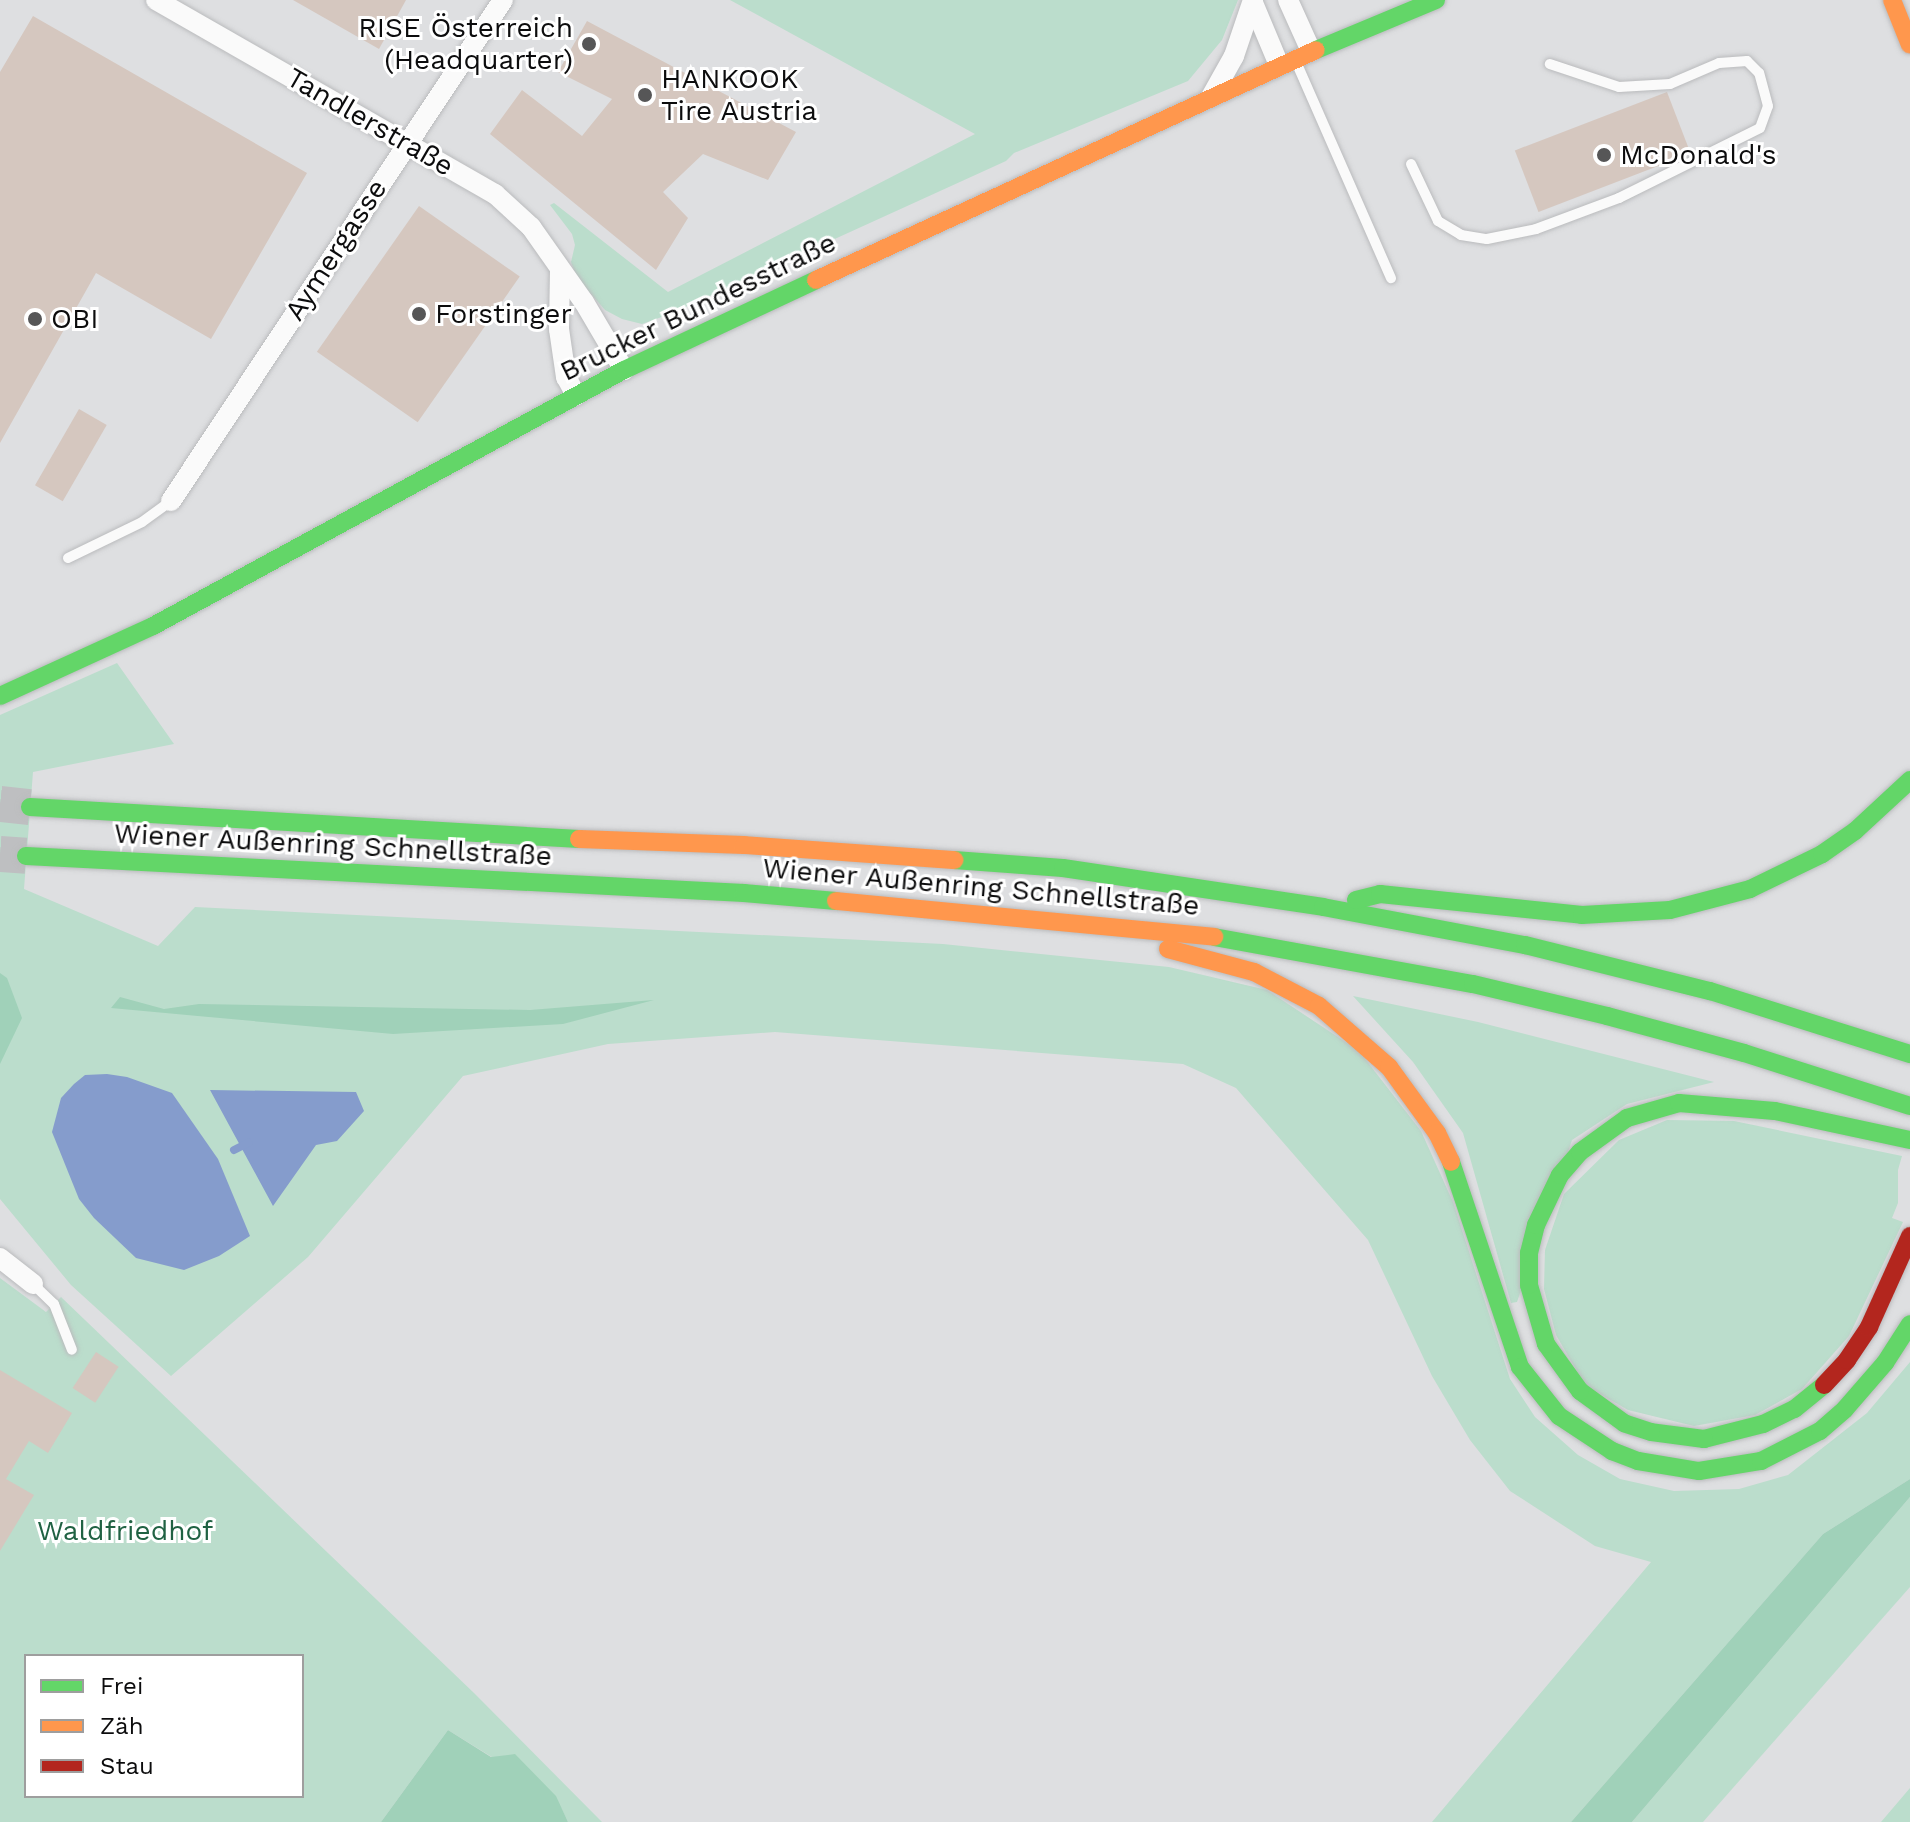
<!DOCTYPE html>
<html>
<head>
<meta charset="utf-8">
<style>
  body { margin:0 }
  #map { position:relative; width:1910px; height:1822px; overflow:hidden; background:#dedfe1; font-family:"Work Sans",sans-serif }
  div>[style] { position:absolute }
  .green>* { inset:0; background:#bdc }
  .forest>* { inset:0; background:#a0d1b9 }
  .water>* { inset:0; background:#859ccc }
  .stream>* { height:8px; margin:-4px; padding:0 4px; transform-origin:4px; border-radius:4px; background:#859ccc }
  .building>* { inset:0; background:#d5c7bf; transform-origin:0 0 }
  .highway-tunnel>* { height:36px; margin-top:-18px; transform-origin:0; background:repeating-linear-gradient(90deg,#bebfc1 0 36px,transparent 0 54px) }
  .roads { filter:drop-shadow(0 0 2px #babbbd) drop-shadow(0 0 2px #babbbd) }
  .lane>* { height:10px; margin:-5px; padding:0 5px; transform-origin:5px; border-radius:5px; background:#fafafa }
  .street>* { height:20px; margin:-10px; padding:0 10px; transform-origin:10px; border-radius:10px; background:#fafafa }
  .fast>* { height:18px; margin:-9px; padding:0 9px; transform-origin:9px; border-radius:9px; background:#63d668 }
  .slow>* { height:18px; margin:-9px; padding:0 9px; transform-origin:9px; border-radius:9px; background:#ff974d }
  .jam>* { height:18px; margin:-9px; padding:0 9px; transform-origin:9px; border-radius:9px; background:#b3261e }
  .dots>* { width:22px; height:22px; translate:-50% -50%; box-sizing:border-box; border:4px solid #fff; border-radius:50% }
  span { translate:-50% -50%; white-space:nowrap; text-align:center; line-height:1.15; -webkit-text-stroke:6px #fff; paint-order:stroke }
  .poi-label { font-size:28px; color:#0c0c0d }
  .right { translate:-100% -50%; text-align:right }
  .left { translate:0 -50%; text-align:left }
  .street-label { font-size:28px; color:#0c0c0d }
  .park-label { font-size:28px; color:#206243 }
  .legend { position:absolute; left:24px; top:1654px; width:280px; height:144px; box-sizing:border-box; background:#fff; border:2px solid #9e9e9e; margin:0; padding:10px 14px; list-style:none; font-size:24px; color:#0c0c0d }
  .legend li { display:flex; align-items:center; gap:16px; height:40px }
  .legend b { width:40px; border:2px solid #9e9e9e }
</style>
</head>
<body>
<div id="map">
  <div class="green">
    <i style="clip-path:polygon(730px 0,1238px 0,1222px 40px,1188px 81px,1014px 153px,1006px 161px,670px 314px,642px 324px,622px 319px,605px 310px,577px 278px,571px 262px,575px 245px,572px 234px,550px 205px,554px 203px,668px 292px,975px 134px)"></i>
    <i style="clip-path:polygon(117px 663px,174px 744px,33px 772px,24px 889px,158px 946px,195px 907px,943px 944px,1169px 967px,1267px 990px,1359px 1051px,1421px 1131px,1453px 1202px,1510px 1379px,1535px 1417px,1578px 1455px,1620px 1479px,1674px 1491px,1739px 1489px,1788px 1475px,1867px 1413px,1910px 1362px,1910px 1479px,1823px 1534px,1571px 1822px,1432px 1822px,1651px 1562px,1595px 1546px,1510px 1491px,1470px 1440px,1432px 1376px,1368px 1240px,1236px 1088px,1183px 1064px,775px 1032px,608px 1044px,463px 1076px,308px 1257px,171px 1376px,71px 1285px,0 1199px,0 715px)"></i>
    <i style="clip-path:polygon(1353px 996px,1478px 1022px,1714px 1082px,1627px 1104px,1572px 1140px,1517px 1302px,1511px 1303px,1463px 1133px,1413px 1062px)"></i>
    <i style="clip-path:polygon(1667px 1120px,1734px 1121px,1902px 1156px,1898px 1170px,1898px 1203px,1892px 1218px,1903px 1222px,1849px 1336px,1802px 1389px,1755px 1415px,1694px 1426px,1628px 1410px,1585px 1385px,1556px 1335px,1544px 1289px,1545px 1250px,1564px 1194px,1619px 1140px)"></i>
    <i style="clip-path:polygon(evenodd,0 1278px,46px 1312px,61px 1297px,474px 1693px,602px 1822px,568px 1822px,555px 1796px,448px 1730px,381px 1822px,0 1822px,0 1278px,26px 1656px,302px 1656px,302px 1796px,26px 1796px,26px 1656px)"></i>
    <i style="clip-path:polygon(1910px 1497px,1910px 1587px,1703px 1822px,1632px 1822px)"></i>
    <i style="clip-path:polygon(1910px 1788px,1910px 1822px,1880px 1822px,1881px 1822px)"></i>
  </div>
  <div class="forest">
    <i style="clip-path:polygon(0 973px,7px 978px,22px 1018px,0 1064px)"></i>
    <i style="clip-path:polygon(120px 997px,164px 1009px,199px 1004px,530px 1010px,654px 1000px,563px 1024px,393px 1034px,111px 1008px)"></i>
    <i style="clip-path:polygon(1910px 1479px,1910px 1497px,1632px 1822px,1571px 1822px,1823px 1534px)"></i>
    <i style="clip-path:polygon(448px 1730px,491px 1757px,515px 1754px,556px 1796px,568px 1822px,381px 1822px)"></i>
  </div>
  <div class="water">
    <i style="clip-path:polygon(107px 1074px,127px 1077px,172px 1093px,218px 1159px,250px 1236px,219px 1256px,184px 1270px,136px 1258px,94px 1218px,79px 1199px,52px 1132px,61px 1098px,74px 1084px,85px 1075px)"></i>
    <i style="clip-path:polygon(210px 1090px,356px 1092px,364px 1111px,337px 1141px,316px 1145px,273px 1206px)"></i>
  </div>
  <div class="stream">
    <i style="left:234px;top:1150px;width:16px;rotate:-27deg"></i>
  </div>
  <div class="building">
    <i style="clip-path:polygon(293px 0,406px 0,379px 49px)"></i>
    <i style="clip-path:polygon(33px 16px,307px 173px,211px 339px,96px 273px,0 443px,0 72px)"></i>
    <i style="clip-path:polygon(587px 21px,796px 132px,768px 180px,703px 154px,663px 192px,688px 218px,656px 270px,490px 134px,522px 90px,582px 136px,612px 99px,558px 72px)"></i>
    <i style="left:1667px;top:92px;width:66px;height:163px;rotate:69deg"></i>
    <i style="left:419px;top:206px;width:123px;height:178px;rotate:35deg"></i>
    <i style="left:79px;top:409px;width:32px;height:88px;rotate:30deg"></i>
    <i style="left:96px;top:1352px;width:27px;height:43px;rotate:33deg"></i>
    <i style="clip-path:polygon(0 1370px,72px 1413px,48px 1453px,29px 1441px,6px 1479px,34px 1495px,0 1551px)"></i>
  </div>
  <div class="highway-tunnel">
    <i style="left:0;top:804px;width:30px;rotate:6deg"></i>
    <i style="left:0;top:854px;width:26px;rotate:4deg"></i>
  </div>
  <div class="roads">
    <div class="lane">
      <i style="left:1297px;top:64px;width:234px;rotate:66.3deg"></i>
      <i style="left:1411px;top:164px;width:63px;rotate:64.7deg"></i>
      <i style="left:1438px;top:221px;width:27px;rotate:31deg"></i>
      <i style="left:1461px;top:235px;width:26px;rotate:9deg"></i>
      <i style="left:1487px;top:239px;width:50px;rotate:-11.5deg"></i>
      <i style="left:1536px;top:229px;width:89px;rotate:-20.5deg"></i>
      <i style="left:1619px;top:198px;width:157px;rotate:-26.4deg"></i>
      <i style="left:1760px;top:128px;width:23px;rotate:-70deg"></i>
      <i style="left:1768px;top:106px;width:34px;rotate:-105deg"></i>
      <i style="left:1759px;top:73px;width:17px;rotate:-135deg"></i>
      <i style="left:1747px;top:61px;width:28px;rotate:176deg"></i>
      <i style="left:1719px;top:63px;width:53px;rotate:156.8deg"></i>
      <i style="left:1670px;top:84px;width:51px;rotate:176.6deg"></i>
      <i style="left:1619px;top:87px;width:73px;rotate:-161.6deg"></i>
      <i style="left:68px;top:558px;width:82px;rotate:-25.9deg"></i>
      <i style="left:142px;top:522px;width:36px;rotate:-36deg"></i>
      <i style="left:33px;top:1284px;width:29px;rotate:44deg"></i>
      <i style="left:54px;top:1304px;width:49px;rotate:68.6deg"></i>
    </div>
    <div class="street">
      <i style="left:156px;top:0;width:391px;rotate:29.8deg"></i>
      <i style="left:495px;top:194px;width:49px;rotate:42.5deg"></i>
      <i style="left:531px;top:227px;width:92px;rotate:54.8deg"></i>
      <i style="left:584px;top:302px;width:79px;rotate:59.5deg"></i>
      <i style="left:1288px;top:0;width:56px;rotate:65.7deg"></i>
      <i style="left:1253px;top:3px;width:67px;rotate:67.2deg"></i>
      <i style="left:1211px;top:97px;width:47px;rotate:-60.7deg"></i>
      <i style="left:1234px;top:56px;width:59px;rotate:-71.3deg"></i>
      <i style="left:560px;top:271px;width:58px;rotate:91deg"></i>
      <i style="left:559px;top:329px;width:49px;rotate:81.7deg"></i>
      <i style="left:566px;top:377px;width:21px;rotate:61deg"></i>
      <i style="left:171px;top:501px;width:601px;rotate:-56.47deg"></i>
      <i style="left:0;top:1258px;width:42px;rotate:38.2deg"></i>
    </div>
    <div class="fast">
      <i style="left:1316px;top:50px;width:130px;rotate:-22.6deg"></i>
      <i style="left:0;top:696px;width:168px;rotate:-24.6deg"></i>
      <i style="left:153px;top:626px;width:536px;rotate:-28.53deg"></i>
      <i style="left:624px;top:370px;width:212px;rotate:-25.1deg"></i>
      <i style="left:30px;top:807px;width:550px;rotate:3.34deg"></i>
      <i style="left:26px;top:856px;width:719px;rotate:2.95deg"></i>
      <i style="left:744px;top:893px;width:92px;rotate:5deg"></i>
      <i style="left:954px;top:860px;width:109px;rotate:4.2deg"></i>
      <i style="left:1063px;top:868px;width:263px;rotate:8.5deg"></i>
      <i style="left:1323px;top:907px;width:206px;rotate:10.7deg"></i>
      <i style="left:1525px;top:945px;width:191px;rotate:14deg"></i>
      <i style="left:1710px;top:991px;width:210px;rotate:17.5deg"></i>
      <i style="left:1356px;top:900px;width:25px;rotate:-14deg"></i>
      <i style="left:1380px;top:894px;width:203px;rotate:5.9deg"></i>
      <i style="left:1582px;top:915px;width:88px;rotate:-3.3deg"></i>
      <i style="left:1670px;top:910px;width:83px;rotate:-14.7deg"></i>
      <i style="left:1750px;top:889px;width:80px;rotate:-25.9deg"></i>
      <i style="left:1822px;top:854px;width:40px;rotate:-34.9deg"></i>
      <i style="left:1855px;top:831px;width:75px;rotate:-42.8deg"></i>
      <i style="left:1214px;top:937px;width:263px;rotate:10.3deg"></i>
      <i style="left:1473px;top:984px;width:138px;rotate:13.4deg"></i>
      <i style="left:1607px;top:1016px;width:142px;rotate:15.1deg"></i>
      <i style="left:1744px;top:1053px;width:174px;rotate:17.7deg"></i>
      <i style="left:1451px;top:1162px;width:216px;rotate:71.4deg"></i>
      <i style="left:1520px;top:1367px;width:63px;rotate:51.5deg"></i>
      <i style="left:1559px;top:1416px;width:64px;rotate:33.4deg"></i>
      <i style="left:1612px;top:1451px;width:28px;rotate:21deg"></i>
      <i style="left:1638px;top:1461px;width:62px;rotate:9.3deg"></i>
      <i style="left:1699px;top:1471px;width:63px;rotate:-9.2deg"></i>
      <i style="left:1761px;top:1461px;width:66px;rotate:-27deg"></i>
      <i style="left:1820px;top:1431px;width:33px;rotate:-41deg"></i>
      <i style="left:1845px;top:1409px;width:61px;rotate:-49deg"></i>
      <i style="left:1885px;top:1363px;width:46px;rotate:-57.3deg"></i>
      <i style="left:1824px;top:1385px;width:38px;rotate:141deg"></i>
      <i style="left:1794px;top:1409px;width:34px;rotate:154deg"></i>
      <i style="left:1763px;top:1424px;width:61px;rotate:165.7deg"></i>
      <i style="left:1704px;top:1439px;width:53px;rotate:-172.5deg"></i>
      <i style="left:1651px;top:1432px;width:28px;rotate:-162deg"></i>
      <i style="left:1624px;top:1423px;width:54px;rotate:-144deg"></i>
      <i style="left:1580px;top:1391px;width:58px;rotate:-125.9deg"></i>
      <i style="left:1546px;top:1344px;width:61px;rotate:-106.1deg"></i>
      <i style="left:1529px;top:1285px;width:32px;rotate:-90deg"></i>
      <i style="left:1529px;top:1253px;width:29px;rotate:-76deg"></i>
      <i style="left:1536px;top:1225px;width:55px;rotate:-64.4deg"></i>
      <i style="left:1560px;top:1175px;width:30px;rotate:-49deg"></i>
      <i style="left:1580px;top:1152px;width:58px;rotate:-35.9deg"></i>
      <i style="left:1627px;top:1118px;width:54px;rotate:-16.1deg"></i>
      <i style="left:1679px;top:1103px;width:96px;rotate:4.8deg"></i>
      <i style="left:1775px;top:1111px;width:138px;rotate:12.1deg"></i>
    </div>
    <div class="slow">
      <i style="left:1892px;top:0;width:48px;rotate:68.2deg"></i>
      <i style="left:816px;top:280px;width:550px;rotate:-24.7deg"></i>
      <i style="left:579px;top:839px;width:165px;rotate:2.1deg"></i>
      <i style="left:744px;top:845px;width:211px;rotate:4.1deg"></i>
      <i style="left:836px;top:901px;width:380px;rotate:5.4deg"></i>
      <i style="left:1168px;top:949px;width:89px;rotate:15deg"></i>
      <i style="left:1254px;top:972px;width:73px;rotate:27.6deg"></i>
      <i style="left:1319px;top:1006px;width:93px;rotate:41.1deg"></i>
      <i style="left:1389px;top:1067px;width:82px;rotate:54deg"></i>
      <i style="left:1437px;top:1133px;width:32px;rotate:64deg"></i>
    </div>
    <div class="jam">
      <i style="left:1824px;top:1385px;width:34px;rotate:-47deg"></i>
      <i style="left:1847px;top:1360px;width:40px;rotate:-56deg"></i>
      <i style="left:1869px;top:1327px;width:100px;rotate:-65.7deg"></i>
    </div>
  </div>
  <div class="dots">
    <i style="left:589px;top:44px;background:#565657"></i>
    <i style="left:645px;top:95px;background:#565657"></i>
    <i style="left:1604px;top:155px;background:#565657"></i>
    <i style="left:419px;top:314px;background:#565657"></i>
    <i style="left:35px;top:319px;background:#565657"></i>
  </div>
  <div class="poi-label">
    <span class="right" style="left:573px;top:44px">RISE Österreich<br>(Headquarter)</span>
    <span class="left" style="left:661px;top:95px">HANKOOK<br>Tire Austria</span>
    <span class="left" style="left:1620px;top:155px">McDonald's</span>
    <span class="left" style="left:435px;top:314px">Forstinger</span>
    <span class="left" style="left:51px;top:319px">OBI</span>
  </div>
  <div class="street-label">
    <span style="left:370px;top:122px;rotate:30deg">Tandlerstraße</span>
    <span style="left:336px;top:250px;rotate:-57deg">Aymergasse</span>
    <span style="left:698px;top:307px;rotate:-26deg">Brucker Bundesstraße</span>
    <span style="left:333px;top:845px;rotate:3deg">Wiener Außenring Schnellstraße</span>
    <span style="left:981px;top:887px;rotate:5deg">Wiener Außenring Schnellstraße</span>
  </div>
  <div class="park-label">
    <span style="left:125px;top:1531px">Waldfriedhof</span>
  </div>
  <ul class="legend">
  <li><b style="height:10px;background:#63d668"></b>Frei</li>
  <li><b style="height:10px;background:#ff974d"></b>Zäh</li>
  <li><b style="height:10px;background:#b3261e"></b>Stau</li>
  </ul>
</div>
</body>
</html>
